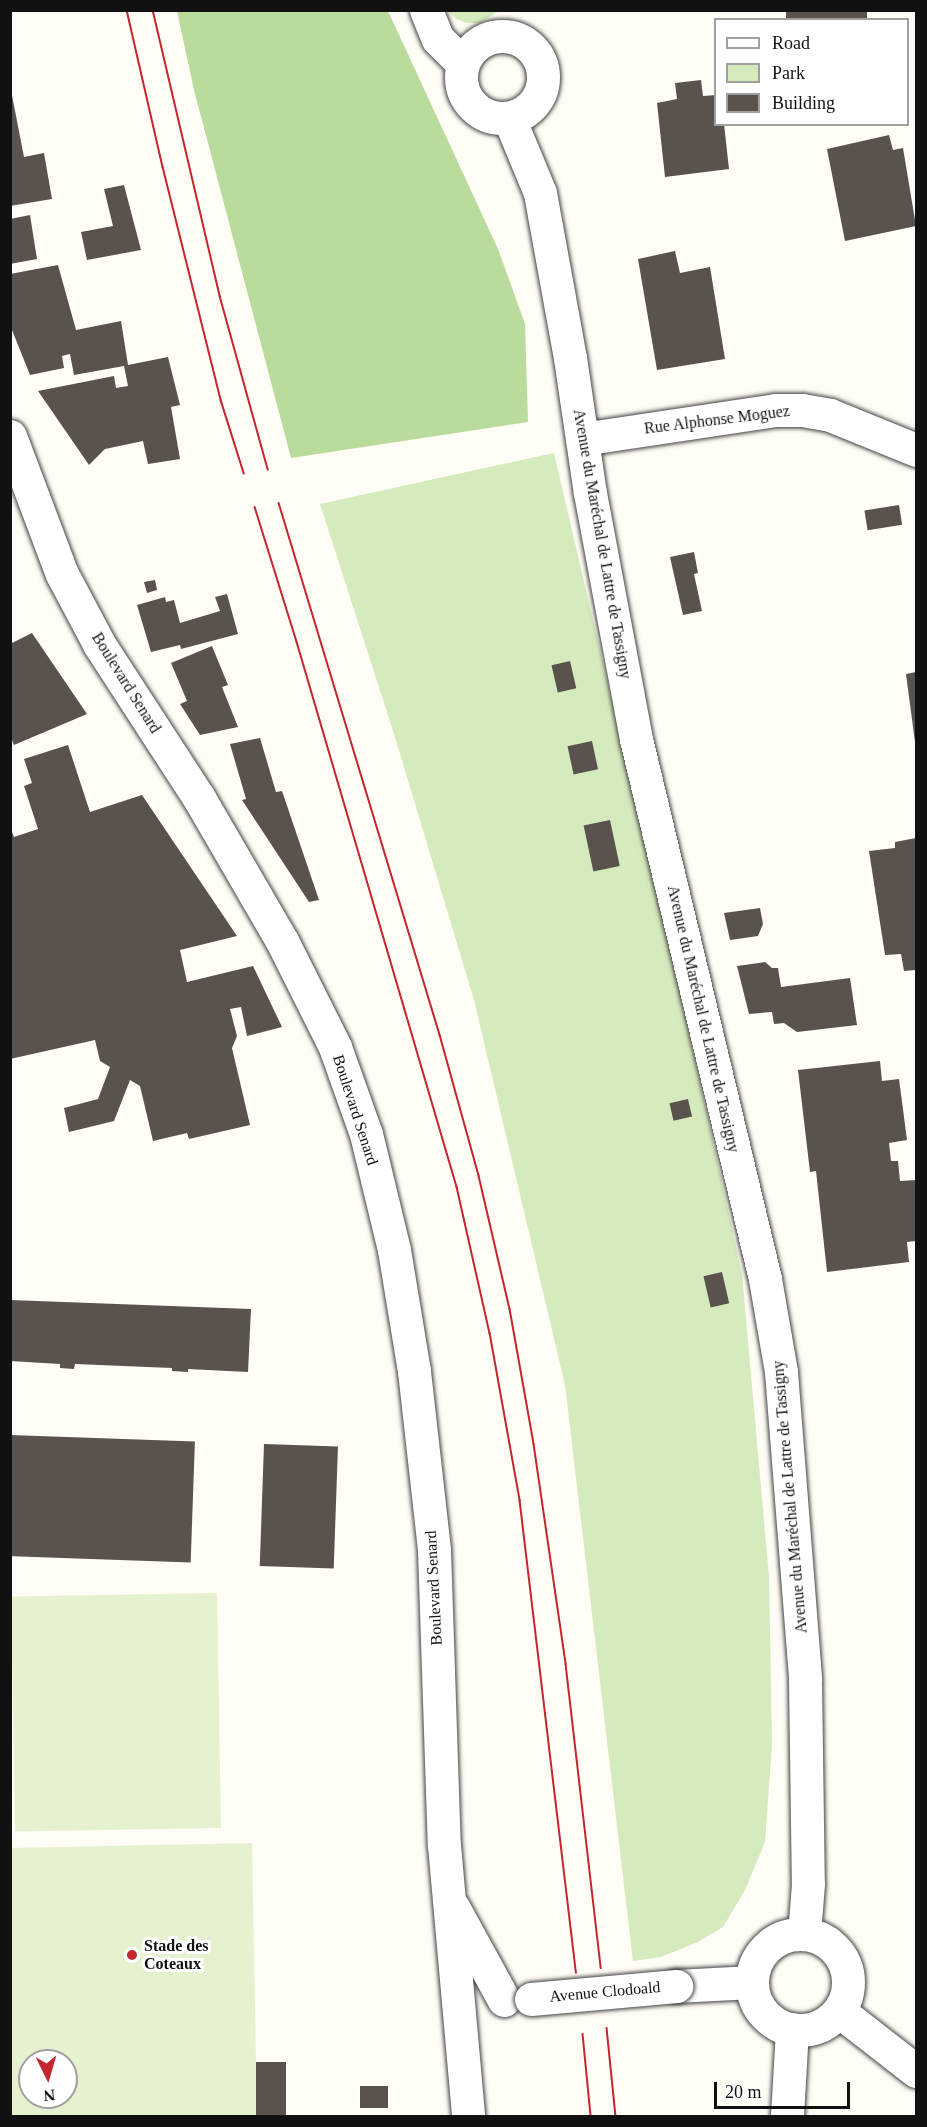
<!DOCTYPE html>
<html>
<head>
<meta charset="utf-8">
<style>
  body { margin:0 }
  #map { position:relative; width:927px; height:2127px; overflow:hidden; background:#fffdf5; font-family:Georgia,serif }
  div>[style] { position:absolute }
  .green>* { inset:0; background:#d5ebbd }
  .forest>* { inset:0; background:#b9dc9c }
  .pitch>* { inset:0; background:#e6f2cf; transform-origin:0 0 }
  .building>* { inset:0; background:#5a524d; transform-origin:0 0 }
  .roads { filter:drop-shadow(0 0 2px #444) drop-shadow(0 0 2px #444) }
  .minor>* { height:33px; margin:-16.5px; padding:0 16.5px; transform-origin:16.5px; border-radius:16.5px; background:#fff }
  .minor>.ring { margin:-16.5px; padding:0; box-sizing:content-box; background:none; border:33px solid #fff; border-radius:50% }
  .tram>* { height:1.5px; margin:-0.75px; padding:0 0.75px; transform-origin:0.75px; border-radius:0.75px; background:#c4262e }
  .bridges { filter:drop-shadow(0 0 2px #444) drop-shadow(0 0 2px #444) }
  .minor-bridge>* { height:33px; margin:-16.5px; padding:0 16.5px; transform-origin:16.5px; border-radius:16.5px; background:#fff }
  .dots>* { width:16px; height:16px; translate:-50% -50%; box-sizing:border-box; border:3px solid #fff; border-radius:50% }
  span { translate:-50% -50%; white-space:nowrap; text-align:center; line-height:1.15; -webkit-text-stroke:6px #fff; paint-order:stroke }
  .street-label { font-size:16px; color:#111 }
  .poi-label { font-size:16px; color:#111; font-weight:700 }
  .left { translate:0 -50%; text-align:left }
  .frame { position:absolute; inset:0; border:12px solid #111; pointer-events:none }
  .legend { position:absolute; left:714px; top:18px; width:195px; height:108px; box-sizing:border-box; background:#fff; border:2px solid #a0a0a0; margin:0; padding:8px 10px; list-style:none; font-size:18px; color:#111 }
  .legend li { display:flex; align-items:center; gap:12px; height:30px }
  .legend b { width:30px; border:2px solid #a0a0a0 }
  .north { position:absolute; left:18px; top:2049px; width:60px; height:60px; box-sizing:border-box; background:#fff; border:2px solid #a0a0a0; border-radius:50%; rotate:175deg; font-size:16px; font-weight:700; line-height:24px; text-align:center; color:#111 }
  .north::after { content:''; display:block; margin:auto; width:21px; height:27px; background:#c4262e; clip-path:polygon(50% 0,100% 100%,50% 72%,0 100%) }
  .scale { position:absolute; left:714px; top:2082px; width:136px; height:27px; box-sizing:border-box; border:3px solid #111; border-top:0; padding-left:8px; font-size:18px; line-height:21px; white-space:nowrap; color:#111; -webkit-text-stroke:4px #fff; paint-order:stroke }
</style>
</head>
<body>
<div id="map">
  <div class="green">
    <i style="clip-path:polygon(448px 11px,499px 11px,480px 23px,467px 23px,456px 19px)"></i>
    <i style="clip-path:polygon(554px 453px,685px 1014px,742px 1274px,769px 1577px,772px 1744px,765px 1842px,745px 1890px,723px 1927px,698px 1942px,661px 1957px,633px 1961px,565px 1385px,474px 1000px,394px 734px,320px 504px)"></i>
  </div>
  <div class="forest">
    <i style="clip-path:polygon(177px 11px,388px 11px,498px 249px,525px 324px,528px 422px,291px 458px,194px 90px)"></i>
  </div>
  <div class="pitch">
    <i style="left:217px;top:1593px;width:235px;height:206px;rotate:89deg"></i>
    <i style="clip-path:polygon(evenodd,252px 1843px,257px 2116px,11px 2116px,11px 1848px,252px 1843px,30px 2061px,66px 2061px,66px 2097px,30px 2097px,30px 2061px)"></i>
  </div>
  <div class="building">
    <i style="left:786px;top:10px;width:81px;height:10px"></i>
    <i style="clip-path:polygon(701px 80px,703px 96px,716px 95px,716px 124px,724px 124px,729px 169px,665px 177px,657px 103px,677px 99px,675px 83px)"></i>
    <i style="clip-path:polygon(10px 85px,24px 157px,44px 153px,52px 199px,10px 206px)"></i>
    <i style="clip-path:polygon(889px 135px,893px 150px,903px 148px,916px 226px,845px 241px,827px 149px)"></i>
    <i style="clip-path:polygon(124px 185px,141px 250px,87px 260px,81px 232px,113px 226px,104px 189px)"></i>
    <i style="clip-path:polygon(30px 215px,37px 259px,10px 264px,10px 219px)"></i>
    <i style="clip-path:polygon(675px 251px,680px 273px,710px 267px,725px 359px,657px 370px,638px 259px)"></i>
    <i style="clip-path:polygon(58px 265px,76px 330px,121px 321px,128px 365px,168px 357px,180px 405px,171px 407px,180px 459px,148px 464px,143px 441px,105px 449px,89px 465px,38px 391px,114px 376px,116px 388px,128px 386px,124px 366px,74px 375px,70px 354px,62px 356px,64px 368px,30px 375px,10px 325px,10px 274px)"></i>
    <i style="left:899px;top:505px;width:20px;height:35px;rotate:81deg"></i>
    <i style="clip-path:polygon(694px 552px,698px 573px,694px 574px,702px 611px,683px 615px,670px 557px)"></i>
    <i style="clip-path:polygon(155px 580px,157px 590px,147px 593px,144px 582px)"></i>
    <i style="clip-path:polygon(227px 594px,238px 634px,181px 649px,180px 645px,151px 652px,137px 605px,165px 597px,166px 602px,174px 600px,180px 623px,220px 611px,215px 597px)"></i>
    <i style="clip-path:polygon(32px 633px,87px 714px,14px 745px,10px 735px,10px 644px)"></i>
    <i style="clip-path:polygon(212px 646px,228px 685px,222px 687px,238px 727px,200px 735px,180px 704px,187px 701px,171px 663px)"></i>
    <i style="left:570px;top:661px;width:28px;height:19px;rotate:77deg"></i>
    <i style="clip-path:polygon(916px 672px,916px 741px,915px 742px,906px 674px)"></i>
    <i style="clip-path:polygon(260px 738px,276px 792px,282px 791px,319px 900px,309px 902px,242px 800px,246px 799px,230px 744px)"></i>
    <i style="left:592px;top:741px;width:29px;height:25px;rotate:78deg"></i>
    <i style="clip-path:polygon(68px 745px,90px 812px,142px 795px,237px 936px,180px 950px,187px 982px,253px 966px,282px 1027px,247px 1036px,241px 1007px,230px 1009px,237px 1036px,232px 1048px,250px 1125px,189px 1139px,187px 1133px,153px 1141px,140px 1086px,130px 1080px,114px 1121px,69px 1132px,64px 1108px,98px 1099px,110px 1067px,100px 1061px,95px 1040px,10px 1059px,10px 827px,14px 837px,38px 829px,24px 786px,32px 783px,24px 759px)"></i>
    <i style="left:610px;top:820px;width:47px;height:27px;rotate:78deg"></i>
    <i style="clip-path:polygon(916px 838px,916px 970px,904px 971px,901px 954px,885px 955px,869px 851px,895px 848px,895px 842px)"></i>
    <i style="clip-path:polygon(760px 908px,763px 924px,758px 936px,730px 940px,724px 913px)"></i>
    <i style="clip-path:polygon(765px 962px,772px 968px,778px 968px,781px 987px,850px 978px,857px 1025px,797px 1032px,784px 1023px,774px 1024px,772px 1012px,749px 1014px,737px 966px)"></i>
    <i style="clip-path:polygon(880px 1061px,882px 1081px,899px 1079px,907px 1140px,889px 1143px,891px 1161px,898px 1161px,900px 1181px,916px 1180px,916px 1241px,907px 1242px,909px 1262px,827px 1272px,816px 1171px,810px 1172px,798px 1070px)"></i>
    <i style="left:688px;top:1099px;width:18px;height:19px;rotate:77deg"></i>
    <i style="left:722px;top:1272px;width:32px;height:19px;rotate:77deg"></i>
    <i style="clip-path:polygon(10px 1300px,251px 1309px,248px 1372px,188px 1369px,188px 1372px,172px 1371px,172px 1368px,75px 1364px,74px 1369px,60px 1368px,60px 1364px,10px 1361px)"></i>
    <i style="left:10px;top:1435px;width:185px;height:121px;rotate:2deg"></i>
    <i style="left:264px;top:1444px;width:74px;height:122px;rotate:2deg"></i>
    <i style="left:256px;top:2062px;width:30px;height:54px"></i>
    <i style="left:360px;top:2086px;width:28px;height:22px"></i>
  </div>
  <div class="roads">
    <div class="minor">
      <i style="left:426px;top:10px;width:31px;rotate:68deg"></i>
      <i style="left:438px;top:39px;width:34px;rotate:45deg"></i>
      <i class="ring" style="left:461px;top:36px;width:49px;height:49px"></i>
      <i style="left:509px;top:118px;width:81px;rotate:67.5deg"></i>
      <i style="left:540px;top:193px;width:168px;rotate:79.7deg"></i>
      <i style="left:570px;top:358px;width:136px;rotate:81.6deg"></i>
      <i style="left:590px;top:493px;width:250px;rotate:79.4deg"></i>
      <i style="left:636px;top:739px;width:555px;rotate:76.56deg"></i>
      <i style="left:765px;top:1279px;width:94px;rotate:80.2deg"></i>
      <i style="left:781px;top:1372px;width:309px;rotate:85.5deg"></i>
      <i style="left:805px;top:1680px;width:204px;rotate:89.2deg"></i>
      <i style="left:808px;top:1884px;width:50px;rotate:94.6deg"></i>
      <i style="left:10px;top:436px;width:147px;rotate:69.4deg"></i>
      <i style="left:62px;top:574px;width:79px;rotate:62.1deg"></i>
      <i style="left:99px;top:644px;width:184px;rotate:57deg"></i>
      <i style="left:199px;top:798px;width:165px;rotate:59.9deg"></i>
      <i style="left:282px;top:941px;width:119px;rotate:63.4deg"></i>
      <i style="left:335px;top:1047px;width:92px;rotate:70.4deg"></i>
      <i style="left:366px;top:1134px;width:119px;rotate:76.4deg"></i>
      <i style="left:394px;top:1250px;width:123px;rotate:80.6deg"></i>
      <i style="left:414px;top:1371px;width:180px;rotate:83.6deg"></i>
      <i style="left:434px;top:1550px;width:295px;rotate:88.1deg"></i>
      <i style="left:444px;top:1845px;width:272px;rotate:84.9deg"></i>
      <i style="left:582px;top:439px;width:196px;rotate:-8.5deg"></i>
      <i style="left:776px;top:410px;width:26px"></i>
      <i style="left:802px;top:410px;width:28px;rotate:10deg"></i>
      <i style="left:830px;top:415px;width:93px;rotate:22.1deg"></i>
      <i style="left:453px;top:1907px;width:106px;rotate:61.3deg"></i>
      <i class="ring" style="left:752px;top:1934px;width:63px;height:63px"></i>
      <i style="left:676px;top:1986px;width:76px;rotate:-3deg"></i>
      <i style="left:839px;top:2011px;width:98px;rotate:37.9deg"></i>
      <i style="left:787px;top:2116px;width:87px;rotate:-86.7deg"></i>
    </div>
  </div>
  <div class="tram">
    <i style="left:127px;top:10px;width:161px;rotate:77.1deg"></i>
    <i style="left:163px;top:167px;width:240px;rotate:76deg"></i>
    <i style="left:221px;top:400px;width:77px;rotate:72.5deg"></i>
    <i style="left:153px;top:10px;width:294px;rotate:76.8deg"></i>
    <i style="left:220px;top:296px;width:180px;rotate:74.5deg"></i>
    <i style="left:279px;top:503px;width:556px;rotate:73.16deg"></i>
    <i style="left:440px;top:1035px;width:146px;rotate:74.5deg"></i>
    <i style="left:479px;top:1176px;width:137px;rotate:76.9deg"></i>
    <i style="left:510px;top:1309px;width:137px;rotate:79.9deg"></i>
    <i style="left:534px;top:1444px;width:222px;rotate:81.7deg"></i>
    <i style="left:566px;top:1664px;width:306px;rotate:83.4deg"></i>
    <i style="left:255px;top:507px;width:141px;rotate:72.7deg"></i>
    <i style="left:297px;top:642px;width:568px;rotate:73.64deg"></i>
    <i style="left:457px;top:1187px;width:150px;rotate:77.3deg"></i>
    <i style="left:490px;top:1333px;width:170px;rotate:79.8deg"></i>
    <i style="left:520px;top:1500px;width:476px;rotate:83.2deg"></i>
    <i style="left:607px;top:2028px;width:88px;rotate:84.2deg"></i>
    <i style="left:583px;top:2034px;width:82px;rotate:84.4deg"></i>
  </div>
  <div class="bridges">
    <div class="minor-bridge">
      <i style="left:531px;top:1999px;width:146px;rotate:-5.1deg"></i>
    </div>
  </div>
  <div class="dots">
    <i style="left:132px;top:1955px;background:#c4262e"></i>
  </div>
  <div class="street-label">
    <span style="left:717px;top:420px;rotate:-7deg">Rue Alphonse Moguez</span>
    <span style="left:602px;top:544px;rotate:80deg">Avenue du Maréchal de Lattre de Tassigny</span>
    <span style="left:126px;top:683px;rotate:58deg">Boulevard Senard</span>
    <span style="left:703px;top:1019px;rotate:77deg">Avenue du Maréchal de Lattre de Tassigny</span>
    <span style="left:355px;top:1110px;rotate:72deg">Boulevard Senard</span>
    <span style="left:790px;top:1497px;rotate:-95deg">Avenue du Maréchal de Lattre de Tassigny</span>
    <span style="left:434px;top:1588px;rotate:-93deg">Boulevard Senard</span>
    <span style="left:605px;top:1992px;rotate:-5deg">Avenue Clodoald</span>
  </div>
  <div class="poi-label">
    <span class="left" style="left:144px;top:1955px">Stade des<br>Coteaux</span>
  </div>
  <div class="frame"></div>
  <ul class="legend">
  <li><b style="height:8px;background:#fff"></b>Road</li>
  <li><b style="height:16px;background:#d5ebbd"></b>Park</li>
  <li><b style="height:16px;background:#5a524d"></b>Building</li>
  </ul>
  <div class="north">N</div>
  <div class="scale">20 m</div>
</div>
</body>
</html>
